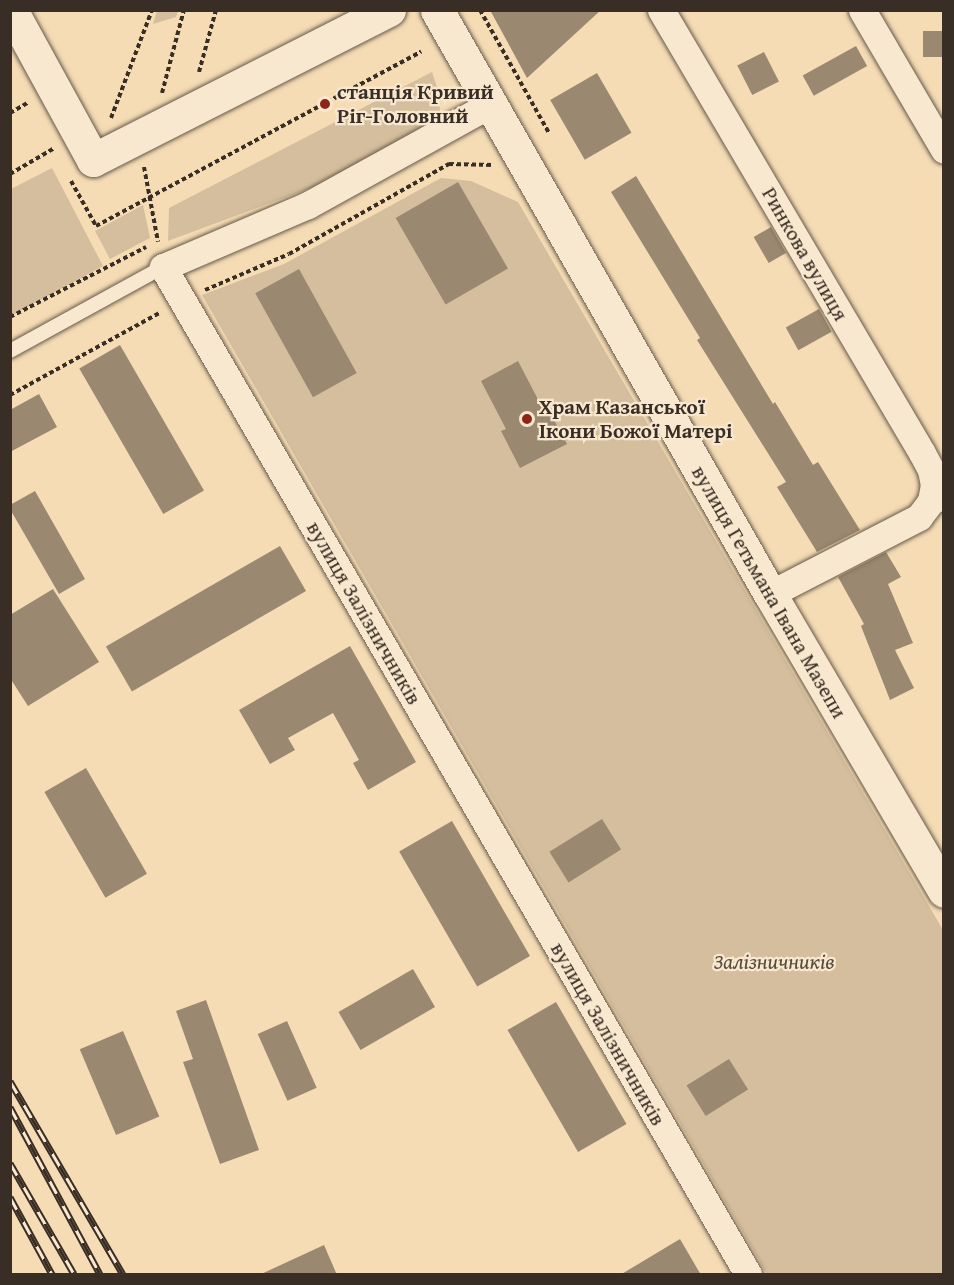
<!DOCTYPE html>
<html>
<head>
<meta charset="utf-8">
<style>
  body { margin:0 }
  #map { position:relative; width:954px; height:1285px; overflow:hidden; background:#f5dcb5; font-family:"Gentium Book Plus",serif }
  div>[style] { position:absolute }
  .green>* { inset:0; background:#d5be9d }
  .building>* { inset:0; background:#9b8870; transform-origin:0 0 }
  .path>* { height:4px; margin-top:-2px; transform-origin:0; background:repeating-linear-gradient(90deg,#392e25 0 4.5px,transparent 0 7.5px) }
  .roads { filter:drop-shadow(0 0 2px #685a49) drop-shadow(0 0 2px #685a49) }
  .lane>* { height:14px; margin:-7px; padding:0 7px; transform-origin:7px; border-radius:7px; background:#f8e8cf }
  .street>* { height:27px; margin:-13.5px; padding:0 13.5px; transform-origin:13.5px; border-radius:13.5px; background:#f8e8cf }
  .secondary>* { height:33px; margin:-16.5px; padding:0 16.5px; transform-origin:16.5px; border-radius:16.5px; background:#f8e8cf }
  .rail>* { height:7px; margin-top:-3.5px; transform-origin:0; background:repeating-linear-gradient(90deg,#f8e8cf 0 14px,#392e25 0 28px); box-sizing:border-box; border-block:2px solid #392e25 }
  .dots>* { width:16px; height:16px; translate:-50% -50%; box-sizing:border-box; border:3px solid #f8e8cf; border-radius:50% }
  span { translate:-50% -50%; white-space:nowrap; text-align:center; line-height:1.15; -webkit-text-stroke:4.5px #f8e8cf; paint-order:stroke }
  .poi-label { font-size:21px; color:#392e25; font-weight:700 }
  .left { translate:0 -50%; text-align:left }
  .street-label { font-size:21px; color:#392e25 }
  .park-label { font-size:21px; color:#584b3d; font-style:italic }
  .frame { position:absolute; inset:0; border:12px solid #392e25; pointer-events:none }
</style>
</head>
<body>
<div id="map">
  <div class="green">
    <i style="clip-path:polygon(157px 11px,157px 10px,178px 11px,176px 17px,153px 24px)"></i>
    <i style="clip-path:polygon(432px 72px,439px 93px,440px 113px,418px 130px,324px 183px,168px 241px,169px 208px)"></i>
    <i style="clip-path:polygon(52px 168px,103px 266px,11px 316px,11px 189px)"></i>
    <i style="clip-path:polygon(441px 178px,471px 181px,518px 202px,943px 930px,943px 1274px,767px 1274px,202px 295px,284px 264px)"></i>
    <i style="clip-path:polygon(143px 205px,150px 238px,110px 259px,95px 231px)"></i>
  </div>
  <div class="building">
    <i style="clip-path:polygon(490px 10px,601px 10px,527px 78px)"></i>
    <i style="left:923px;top:31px;width:21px;height:26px"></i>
    <i style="left:856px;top:46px;width:23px;height:61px;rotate:61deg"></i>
    <i style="left:764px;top:52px;width:33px;height:30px;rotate:63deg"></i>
    <i style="left:597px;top:73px;width:69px;height:54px;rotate:60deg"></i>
    <i style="clip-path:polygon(636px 176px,773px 404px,775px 402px,813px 465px,818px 462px,860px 530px,817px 552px,777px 487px,786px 482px,697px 340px,700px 338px,611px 192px)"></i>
    <i style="left:458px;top:182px;width:100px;height:72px;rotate:60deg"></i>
    <i style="left:771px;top:227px;width:30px;height:20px;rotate:60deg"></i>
    <i style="left:299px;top:269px;width:119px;height:50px;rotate:61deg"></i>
    <i style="left:819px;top:309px;width:26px;height:38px;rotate:61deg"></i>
    <i style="left:120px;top:345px;width:168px;height:47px;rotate:60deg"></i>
    <i style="clip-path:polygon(518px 361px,543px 409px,547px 407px,567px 444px,520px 468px,501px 431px,506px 429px,481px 381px)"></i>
    <i style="clip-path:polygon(39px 394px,57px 427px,10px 452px,10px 410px)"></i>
    <i style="clip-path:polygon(35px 491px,85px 579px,59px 594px,10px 509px,10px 505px)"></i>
    <i style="left:280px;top:546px;width:52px;height:201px;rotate:60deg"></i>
    <i style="clip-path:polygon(886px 552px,901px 577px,888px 584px,913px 643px,895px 650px,914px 688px,890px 700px,861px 626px,864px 624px,838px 577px)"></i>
    <i style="clip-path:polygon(53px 589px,99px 662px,28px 706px,10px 678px,10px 615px)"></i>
    <i style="clip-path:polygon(350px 646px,416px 762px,368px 790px,353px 763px,359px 760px,333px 713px,288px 738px,295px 750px,270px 764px,239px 710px)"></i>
    <i style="left:86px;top:768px;width:122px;height:48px;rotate:60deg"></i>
    <i style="left:602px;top:819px;width:36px;height:62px;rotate:58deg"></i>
    <i style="left:452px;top:821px;width:156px;height:61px;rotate:60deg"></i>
    <i style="left:413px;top:969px;width:44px;height:86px;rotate:60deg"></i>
    <i style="clip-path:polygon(206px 1000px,259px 1150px,220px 1164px,183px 1062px,193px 1059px,176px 1011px)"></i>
    <i style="left:556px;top:1002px;width:141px;height:56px;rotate:60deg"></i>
    <i style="left:287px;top:1021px;width:73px;height:32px;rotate:66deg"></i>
    <i style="left:123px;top:1031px;width:93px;height:47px;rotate:67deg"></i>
    <i style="left:729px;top:1059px;width:36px;height:50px;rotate:58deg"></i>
    <i style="clip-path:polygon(680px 1239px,701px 1275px,620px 1275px)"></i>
    <i style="clip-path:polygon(324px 1245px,337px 1275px,259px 1275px)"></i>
  </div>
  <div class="path">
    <i style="left:480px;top:10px;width:141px;rotate:60.7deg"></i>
    <i style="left:199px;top:72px;width:64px;rotate:-74.7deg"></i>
    <i style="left:162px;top:93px;width:86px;rotate:-75.2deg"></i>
    <i style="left:10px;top:113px;width:20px;rotate:-30deg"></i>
    <i style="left:111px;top:118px;width:116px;rotate:-69.2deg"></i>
    <i style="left:144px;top:167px;width:76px;rotate:79.4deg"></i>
    <i style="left:10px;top:174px;width:50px;rotate:-30.2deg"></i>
    <i style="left:71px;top:181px;width:51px;rotate:60.9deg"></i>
    <i style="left:96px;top:226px;width:369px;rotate:-28.2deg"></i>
    <i style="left:205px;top:290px;width:91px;rotate:-23.2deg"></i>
    <i style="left:289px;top:254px;width:184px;rotate:-29.4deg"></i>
    <i style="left:449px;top:164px;width:45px;rotate:1.3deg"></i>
    <i style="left:10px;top:317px;width:153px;rotate:-27.2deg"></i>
    <i style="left:10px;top:395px;width:172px;rotate:-28.8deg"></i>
  </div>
  <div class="roads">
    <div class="lane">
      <i style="left:10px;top:351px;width:175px;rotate:-28.8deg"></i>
    </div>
    <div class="street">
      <i style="left:661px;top:10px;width:514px;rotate:59.49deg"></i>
      <i style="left:922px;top:453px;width:19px;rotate:62deg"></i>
      <i style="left:931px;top:470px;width:15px;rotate:79deg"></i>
      <i style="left:934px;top:485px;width:16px;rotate:101deg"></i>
      <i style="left:862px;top:10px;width:162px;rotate:59.6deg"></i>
      <i style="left:489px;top:105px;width:207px;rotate:151.1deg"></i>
      <i style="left:308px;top:205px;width:158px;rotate:156.8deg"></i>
      <i style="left:163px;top:267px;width:1165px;rotate:59.85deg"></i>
      <i style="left:770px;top:594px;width:168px;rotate:-27.3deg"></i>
      <i style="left:919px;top:517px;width:20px;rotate:-53deg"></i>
      <i style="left:931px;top:501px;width:14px;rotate:-25deg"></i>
    </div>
    <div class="secondary">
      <i style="left:11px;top:10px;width:171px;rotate:61.3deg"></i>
      <i style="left:93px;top:160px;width:332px;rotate:-26.9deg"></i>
      <i style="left:437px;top:10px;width:672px;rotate:60.31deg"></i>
      <i style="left:770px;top:594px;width:344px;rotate:59.6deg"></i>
    </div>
  </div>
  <div class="rail">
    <i style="left:10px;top:1081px;width:224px;rotate:59.7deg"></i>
    <i style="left:10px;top:1107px;width:190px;rotate:61.7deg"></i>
    <i style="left:10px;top:1163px;width:128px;rotate:60deg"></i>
    <i style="left:10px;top:1197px;width:88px;rotate:61.4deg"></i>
  </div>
  <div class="dots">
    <i style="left:325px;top:104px;background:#8f2418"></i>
    <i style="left:527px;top:419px;background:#8f2418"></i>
  </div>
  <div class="poi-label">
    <span class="left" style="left:337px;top:104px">станція Кривий<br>Ріг-Головний</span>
    <span class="left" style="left:539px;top:419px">Храм Казанської<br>Ікони Божої Матері</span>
  </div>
  <div class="street-label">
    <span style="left:805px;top:254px;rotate:60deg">Ринкова вулиця</span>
    <span style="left:769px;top:592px;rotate:60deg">вулиця Гетьмана Івана Мазепи</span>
    <span style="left:364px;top:613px;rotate:60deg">вулиця Залізничників</span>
    <span style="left:608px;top:1034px;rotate:60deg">вулиця Залізничників</span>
  </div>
  <div class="park-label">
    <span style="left:774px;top:962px">Залізничників</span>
  </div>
  <div class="frame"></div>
</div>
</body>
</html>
